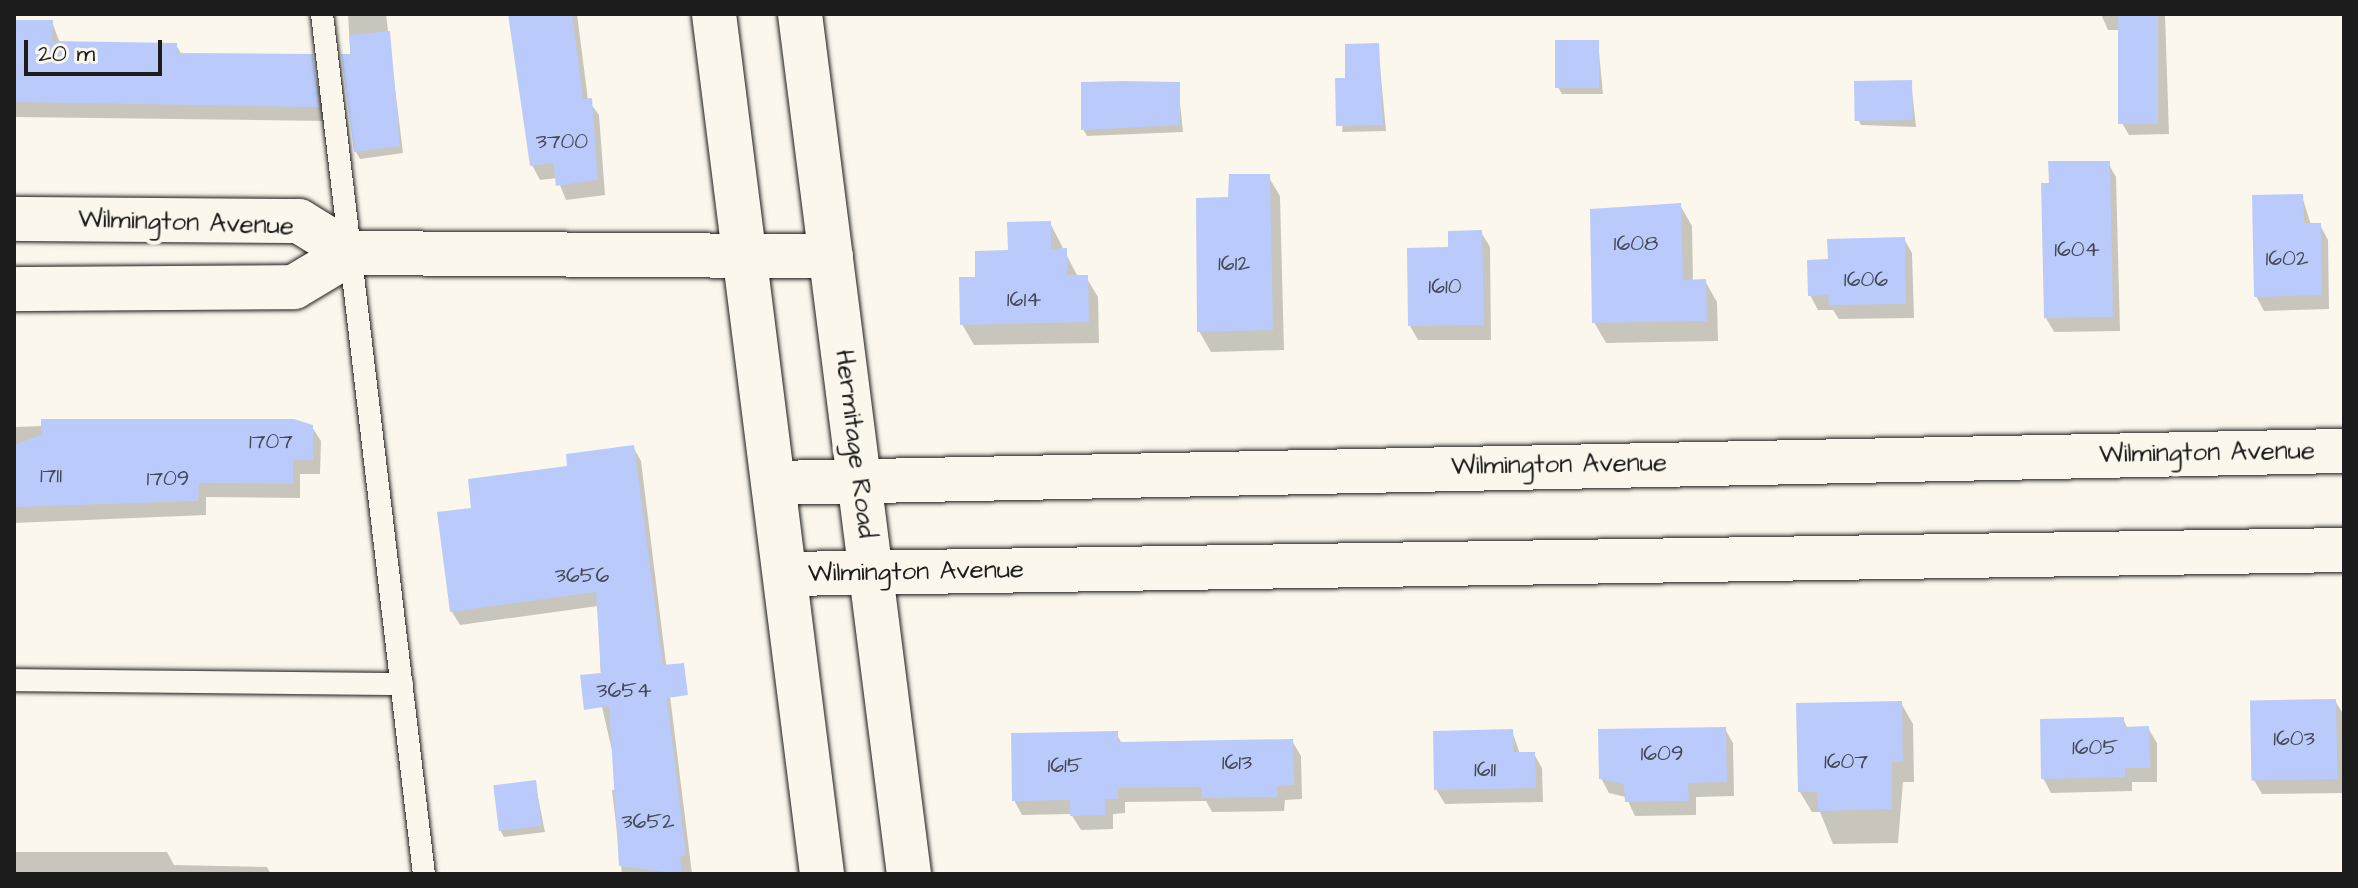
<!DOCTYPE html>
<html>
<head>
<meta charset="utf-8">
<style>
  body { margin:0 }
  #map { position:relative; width:2358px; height:888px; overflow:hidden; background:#fbf7ec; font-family:"Architects Daughter",sans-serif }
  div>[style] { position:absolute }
  .shadow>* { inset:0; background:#0003 }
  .building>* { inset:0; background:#bacbfb; transform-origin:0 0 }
  .roads { filter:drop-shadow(0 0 2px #1c1c1c) drop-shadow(0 0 2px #1c1c1c) }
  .service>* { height:22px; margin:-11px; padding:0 11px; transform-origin:11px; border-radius:11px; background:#fbf7ec }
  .minor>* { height:44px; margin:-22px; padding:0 22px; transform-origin:22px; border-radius:22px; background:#fbf7ec }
  .primary>* { height:44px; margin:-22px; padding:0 22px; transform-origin:22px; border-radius:22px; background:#fbf7ec }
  span { translate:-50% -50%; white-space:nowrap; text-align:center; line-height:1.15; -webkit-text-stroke:8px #fbf7ec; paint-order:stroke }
  .number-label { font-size:22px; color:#444854 }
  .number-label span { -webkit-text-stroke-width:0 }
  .street-label { font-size:26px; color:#1c1c1c }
  .frame { position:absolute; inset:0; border:16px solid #1c1c1c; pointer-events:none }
  .scale { position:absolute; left:24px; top:40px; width:138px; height:36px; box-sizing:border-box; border:4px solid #1c1c1c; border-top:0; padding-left:10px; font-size:24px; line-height:28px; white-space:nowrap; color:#1c1c1c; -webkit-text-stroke:6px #fbf7ec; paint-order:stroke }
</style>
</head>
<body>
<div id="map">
  <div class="shadow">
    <i style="clip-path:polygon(348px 14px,386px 14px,403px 153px,360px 159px,356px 152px)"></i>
    <i style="clip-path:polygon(511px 14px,577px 14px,588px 100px,599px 115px,605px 195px,566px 200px,557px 178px,540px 180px,532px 165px)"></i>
    <i style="clip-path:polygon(2101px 14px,2165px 14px,2169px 134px,2129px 135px,2122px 123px,2120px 30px,2108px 30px)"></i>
    <i style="clip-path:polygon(14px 22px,52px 22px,60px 43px,176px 45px,182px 55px,311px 56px,326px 121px,14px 117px)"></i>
    <i style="clip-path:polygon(1598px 42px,1603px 94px,1562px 94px,1558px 87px)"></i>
    <i style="clip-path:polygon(1378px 45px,1386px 131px,1342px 132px,1347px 80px)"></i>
    <i style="clip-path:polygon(1911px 82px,1916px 127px,1861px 125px,1857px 118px)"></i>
    <i style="clip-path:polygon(1178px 84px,1183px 132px,1087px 136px,1083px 129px)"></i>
    <i style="clip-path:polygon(2108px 163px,2116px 177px,2120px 331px,2054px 332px,2046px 318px)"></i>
    <i style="clip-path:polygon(1268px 176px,1280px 196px,1284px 350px,1211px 352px,1199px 331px,1230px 199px)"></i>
    <i style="clip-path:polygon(2302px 196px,2311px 225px,2320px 225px,2328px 240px,2329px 309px,2264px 311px,2256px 296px)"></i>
    <i style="clip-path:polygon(1680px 205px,1692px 226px,1693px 282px,1705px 281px,1717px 302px,1718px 341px,1606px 343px,1594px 322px)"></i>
    <i style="clip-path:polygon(1050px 223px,1078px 277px,1086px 277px,1098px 297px,1099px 343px,974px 345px,962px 324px,977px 279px)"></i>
    <i style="clip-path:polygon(1481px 232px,1490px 247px,1491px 340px,1418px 340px,1410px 326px,1450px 249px)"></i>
    <i style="clip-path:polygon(1904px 239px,1912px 253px,1914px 318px,1839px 319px,1833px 310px,1818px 310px,1810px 295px,1830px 260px)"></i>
    <i style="clip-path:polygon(228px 420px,312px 427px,321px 441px,320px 474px,300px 474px,300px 498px,206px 497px,206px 515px,14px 523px,14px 427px)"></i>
    <i style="clip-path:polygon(633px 447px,641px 461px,692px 874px,622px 874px,612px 790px,621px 789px,602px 707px,598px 606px,460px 625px,452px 612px,473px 510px)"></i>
    <i style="clip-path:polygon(2335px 701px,2344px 715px,2344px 793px,2262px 794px,2254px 780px)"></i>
    <i style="clip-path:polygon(1901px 703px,1913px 724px,1914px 782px,1903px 782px,1898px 843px,1833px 844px,1820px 812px,1812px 812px,1800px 792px)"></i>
    <i style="clip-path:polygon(2123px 719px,2128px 729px,2148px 728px,2157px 743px,2157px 782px,2132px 782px,2132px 791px,2051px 793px,2043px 778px)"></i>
    <i style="clip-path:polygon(1725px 729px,1733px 743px,1734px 796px,1696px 797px,1696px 815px,1635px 816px,1626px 797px,1609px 793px,1601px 778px)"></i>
    <i style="clip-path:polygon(1512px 731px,1520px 754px,1534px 754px,1542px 768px,1543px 802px,1445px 804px,1436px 789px)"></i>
    <i style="clip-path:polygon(1116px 733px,1122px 744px,1292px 741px,1301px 756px,1302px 799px,1285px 800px,1284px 811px,1212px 812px,1206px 801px,1125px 802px,1125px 813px,1113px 814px,1113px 829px,1081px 830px,1071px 814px,1022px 815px,1014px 800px)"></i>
    <i style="clip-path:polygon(535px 782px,545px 832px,504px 837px,500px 830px)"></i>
    <i style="clip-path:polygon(15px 852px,167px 852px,174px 865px,267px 867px,271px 874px,14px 874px)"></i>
  </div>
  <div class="building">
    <i style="clip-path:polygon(508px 14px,572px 14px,583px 99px,592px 98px,598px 180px,556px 186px,553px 163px,530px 166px)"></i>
    <i style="left:2118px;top:14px;width:40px;height:110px"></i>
    <i style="clip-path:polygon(14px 20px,53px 20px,52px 41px,177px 43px,177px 53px,313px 54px,319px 107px,14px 102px)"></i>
    <i style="clip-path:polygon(390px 31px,400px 146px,354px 152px,341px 54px,351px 54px,349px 35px)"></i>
    <i style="left:1555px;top:40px;width:44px;height:48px"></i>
    <i style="clip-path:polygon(1379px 43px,1383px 125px,1336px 126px,1335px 78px,1345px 78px,1345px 44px)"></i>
    <i style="left:1912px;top:80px;width:40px;height:58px;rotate:89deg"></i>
    <i style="clip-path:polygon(1123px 81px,1180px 82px,1180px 125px,1081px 130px,1081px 82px)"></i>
    <i style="clip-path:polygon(2048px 161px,2110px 161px,2113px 317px,2044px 318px,2041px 183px,2049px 183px)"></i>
    <i style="clip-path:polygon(1229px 174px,1270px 174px,1273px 330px,1197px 332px,1196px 198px,1228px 197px)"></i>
    <i style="clip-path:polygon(2303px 194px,2304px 223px,2321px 223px,2322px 295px,2254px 297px,2252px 195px)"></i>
    <i style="clip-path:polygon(1681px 203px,1683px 280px,1706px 279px,1707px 321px,1592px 323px,1590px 209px)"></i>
    <i style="clip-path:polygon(1051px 221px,1051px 249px,1067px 248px,1067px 275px,1088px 275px,1089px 322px,960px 325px,959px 277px,975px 277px,975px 251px,1008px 250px,1007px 222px)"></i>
    <i style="clip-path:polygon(1482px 230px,1484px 325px,1408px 326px,1407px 248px,1448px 247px,1448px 231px)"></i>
    <i style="clip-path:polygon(1905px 237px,1906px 304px,1829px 305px,1828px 295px,1808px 296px,1807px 260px,1828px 259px,1827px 239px)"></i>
    <i style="clip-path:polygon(41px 419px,294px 419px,313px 425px,313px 460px,293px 460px,293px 484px,199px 483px,198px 501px,14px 507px,14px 445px,41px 435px)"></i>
    <i style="clip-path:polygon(634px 445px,663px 665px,684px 663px,688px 695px,667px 698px,686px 856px,680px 856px,682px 874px,619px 866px,609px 706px,584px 710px,580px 675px,601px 673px,596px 592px,450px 612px,437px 512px,471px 508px,468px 479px,567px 466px,566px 454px)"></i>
    <i style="left:2336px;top:699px;width:80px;height:86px;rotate:89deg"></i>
    <i style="clip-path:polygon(1902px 701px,1903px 762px,1892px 762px,1892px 809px,1818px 811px,1817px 792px,1798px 792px,1796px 703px)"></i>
    <i style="clip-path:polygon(2124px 717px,2124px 727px,2149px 726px,2150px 768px,2125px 768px,2125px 777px,2041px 779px,2040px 719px)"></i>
    <i style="clip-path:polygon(1726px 727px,1727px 782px,1688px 783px,1689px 801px,1625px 802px,1624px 784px,1599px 779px,1598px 729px)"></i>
    <i style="clip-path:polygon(1513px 729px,1514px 752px,1535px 752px,1536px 788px,1434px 790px,1433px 731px)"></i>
    <i style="clip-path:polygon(1118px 731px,1118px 742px,1293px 739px,1294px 785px,1277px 786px,1277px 797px,1202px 798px,1201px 787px,1118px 788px,1118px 799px,1105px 799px,1106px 815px,1070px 816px,1070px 800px,1012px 801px,1011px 733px)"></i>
    <i style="left:536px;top:780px;width:46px;height:43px;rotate:83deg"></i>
  </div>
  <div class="roads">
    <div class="service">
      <i style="left:322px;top:14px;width:866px;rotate:83.24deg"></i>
      <i style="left:14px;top:680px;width:388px;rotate:0.6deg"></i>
    </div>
    <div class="minor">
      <i style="left:14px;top:219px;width:285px;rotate:0.4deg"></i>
      <i style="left:299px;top:221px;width:61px;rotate:31.6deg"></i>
      <i style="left:14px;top:289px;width:280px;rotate:-0.4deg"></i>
      <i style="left:294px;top:287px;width:66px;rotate:-30.8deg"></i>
      <i style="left:351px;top:253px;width:480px;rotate:0.4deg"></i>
      <i style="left:774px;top:483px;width:1570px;rotate:-1.17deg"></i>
      <i style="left:785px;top:574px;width:1559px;rotate:-0.88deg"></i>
    </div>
    <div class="primary">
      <i style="left:714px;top:14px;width:867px;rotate:82.84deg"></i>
      <i style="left:800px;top:14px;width:867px;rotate:82.78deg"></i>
    </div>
  </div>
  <div class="number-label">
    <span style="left:562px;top:142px">3700</span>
    <span style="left:1636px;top:244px">1608</span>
    <span style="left:2077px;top:250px">1604</span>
    <span style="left:2287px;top:259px">1602</span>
    <span style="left:1234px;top:264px">1612</span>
    <span style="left:1866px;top:280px">1606</span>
    <span style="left:1445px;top:287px">1610</span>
    <span style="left:1024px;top:300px">1614</span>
    <span style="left:271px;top:442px">1707</span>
    <span style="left:51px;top:476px">1711</span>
    <span style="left:168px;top:479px">1709</span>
    <span style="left:582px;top:576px">3656</span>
    <span style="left:624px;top:691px">3654</span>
    <span style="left:2294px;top:739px">1603</span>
    <span style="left:2095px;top:748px">1605</span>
    <span style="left:1662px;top:754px">1609</span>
    <span style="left:1846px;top:762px">1607</span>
    <span style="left:1237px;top:763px">1613</span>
    <span style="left:1065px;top:766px">1615</span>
    <span style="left:1485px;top:770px">1611</span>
    <span style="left:648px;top:822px">3652</span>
  </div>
  <div class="street-label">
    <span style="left:186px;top:223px;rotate:2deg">Wilmington Avenue</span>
    <span style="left:855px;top:444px;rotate:83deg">Hermitage Road</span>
    <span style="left:2207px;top:453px;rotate:-1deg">Wilmington Avenue</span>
    <span style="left:1559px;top:465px;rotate:-1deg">Wilmington Avenue</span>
    <span style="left:916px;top:572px;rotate:-1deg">Wilmington Avenue</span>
  </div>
  <div class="frame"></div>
  <div class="scale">20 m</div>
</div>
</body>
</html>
